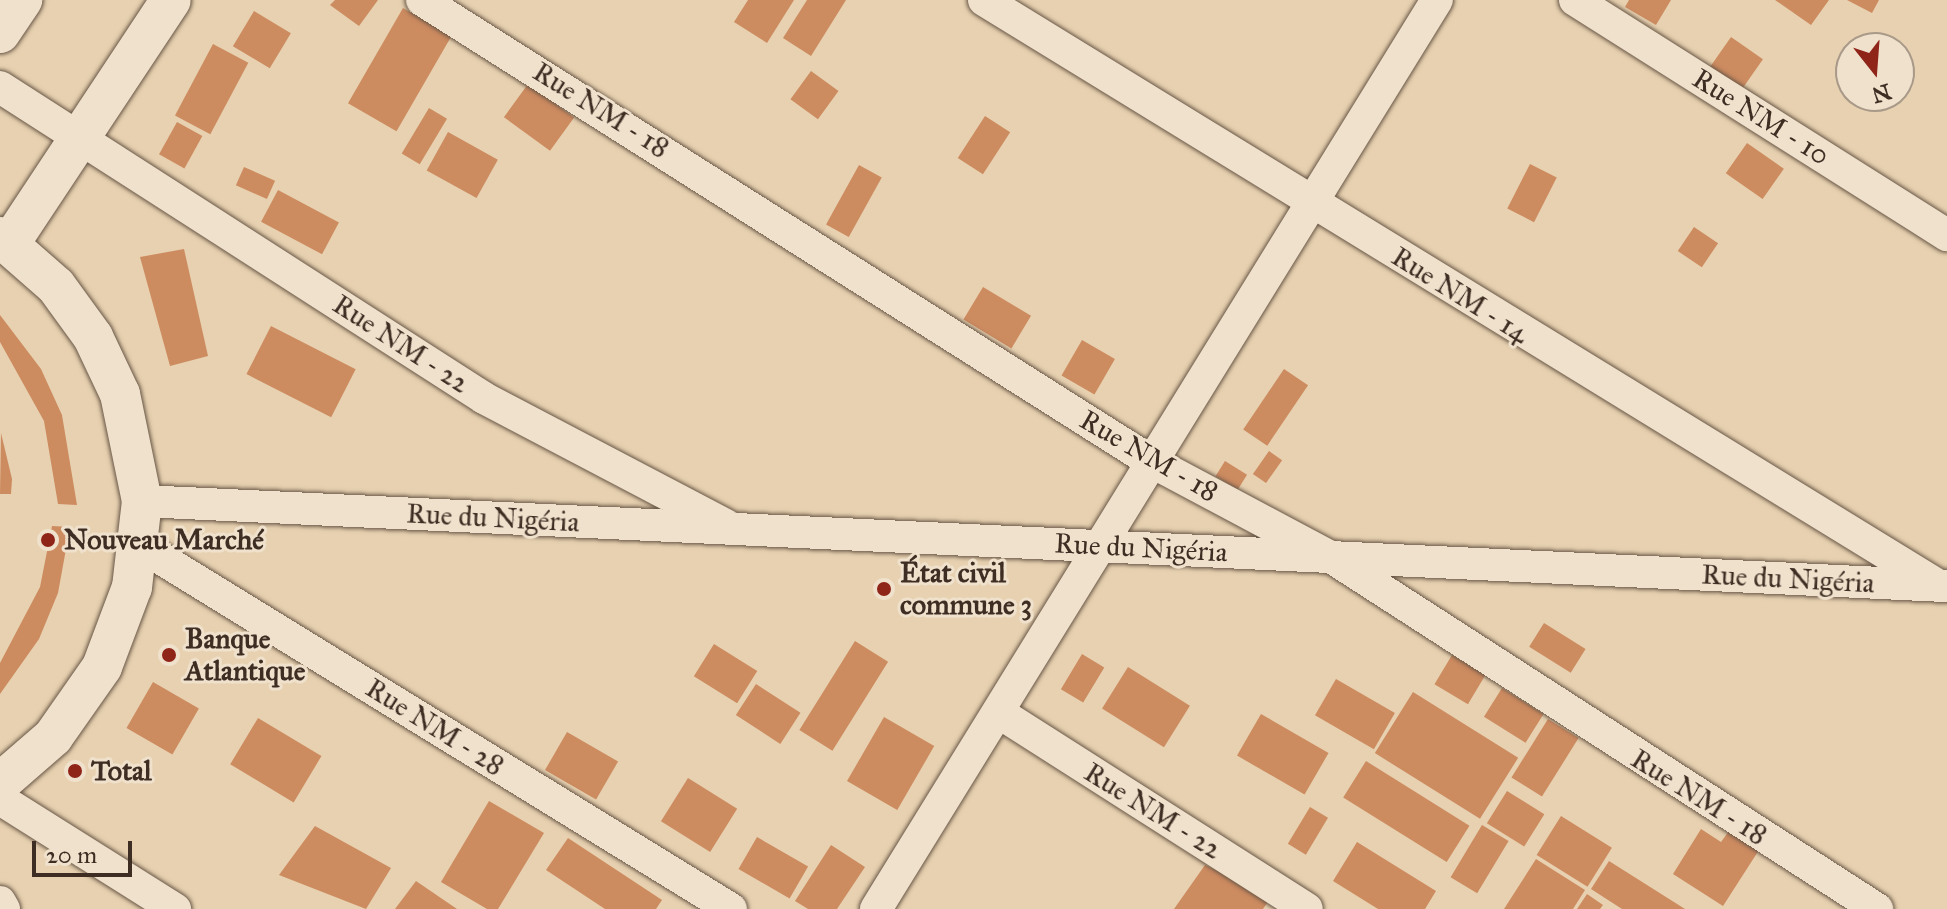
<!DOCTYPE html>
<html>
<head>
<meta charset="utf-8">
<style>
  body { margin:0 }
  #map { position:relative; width:1947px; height:909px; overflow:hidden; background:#e7d1b0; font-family:"IM FELL Great Primer",serif }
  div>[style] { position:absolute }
  .building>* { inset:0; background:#cd8b60; transform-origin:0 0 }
  .roads { filter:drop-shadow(0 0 2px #685646) drop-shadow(0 0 2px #685646) }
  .minor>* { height:32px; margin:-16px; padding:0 16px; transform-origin:16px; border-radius:16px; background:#efe1cc }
  .tertiary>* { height:40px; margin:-20px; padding:0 20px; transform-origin:20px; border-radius:20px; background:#efe1cc }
  .dots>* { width:22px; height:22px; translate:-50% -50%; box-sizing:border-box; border:4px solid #efe1cc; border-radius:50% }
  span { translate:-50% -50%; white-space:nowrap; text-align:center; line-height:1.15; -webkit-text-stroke:6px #efe1cc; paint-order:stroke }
  .street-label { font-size:28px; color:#3e2d23 }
  .poi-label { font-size:28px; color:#3e2d23; font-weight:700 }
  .left { translate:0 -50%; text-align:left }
  .north { position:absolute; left:1835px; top:32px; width:80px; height:80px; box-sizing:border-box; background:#efe1cc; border:2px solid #a89988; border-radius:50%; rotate:163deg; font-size:22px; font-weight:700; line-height:32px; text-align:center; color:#3e2d23 }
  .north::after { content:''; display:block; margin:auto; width:28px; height:36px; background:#8f2418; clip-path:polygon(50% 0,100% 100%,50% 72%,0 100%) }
  .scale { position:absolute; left:32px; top:841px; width:100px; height:36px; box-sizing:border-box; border:4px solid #3e2d23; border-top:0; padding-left:10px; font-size:24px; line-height:28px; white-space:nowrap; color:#3e2d23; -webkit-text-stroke:6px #efe1cc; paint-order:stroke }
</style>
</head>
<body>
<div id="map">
  <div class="building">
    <i style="clip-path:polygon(335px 0,378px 0,359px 26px,330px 5px)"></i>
    <i style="clip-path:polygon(748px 0,794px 0,767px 43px,734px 22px)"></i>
    <i style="clip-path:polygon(807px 0,846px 0,811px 56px,783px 38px)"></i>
    <i style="clip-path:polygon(1629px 0,1671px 0,1656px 25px,1625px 7px)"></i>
    <i style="clip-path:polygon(1775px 0,1829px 0,1811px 25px)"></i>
    <i style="clip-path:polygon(1847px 0,1879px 0,1872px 13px)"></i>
    <i style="left:403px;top:8px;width:56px;height:110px;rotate:30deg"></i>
    <i style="left:254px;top:11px;width:43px;height:41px;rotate:31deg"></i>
    <i style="left:1731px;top:37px;width:39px;height:36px;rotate:35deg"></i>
    <i style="left:213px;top:44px;width:40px;height:81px;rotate:28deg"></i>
    <i style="left:811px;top:71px;width:34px;height:35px;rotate:36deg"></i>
    <i style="left:528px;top:84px;width:57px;height:41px;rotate:36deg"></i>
    <i style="left:429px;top:108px;width:21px;height:53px;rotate:31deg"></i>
    <i style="left:985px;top:116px;width:30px;height:50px;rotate:33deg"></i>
    <i style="left:177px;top:122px;width:29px;height:37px;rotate:29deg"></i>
    <i style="left:448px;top:132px;width:57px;height:44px;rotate:29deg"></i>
    <i style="left:1747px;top:143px;width:45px;height:37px;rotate:35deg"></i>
    <i style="left:1530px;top:164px;width:30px;height:50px;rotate:27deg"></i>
    <i style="left:859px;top:165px;width:26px;height:68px;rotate:29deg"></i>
    <i style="left:244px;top:167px;width:34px;height:20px;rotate:24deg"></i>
    <i style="left:278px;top:190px;width:69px;height:36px;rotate:28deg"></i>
    <i style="left:1694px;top:227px;width:29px;height:29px;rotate:34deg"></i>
    <i style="clip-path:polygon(184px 249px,208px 356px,170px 366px,140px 257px)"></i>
    <i style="left:983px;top:287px;width:56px;height:38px;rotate:31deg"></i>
    <i style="clip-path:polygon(0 315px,41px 369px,62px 415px,77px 505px,58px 504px,44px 421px,0 342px)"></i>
    <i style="left:271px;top:326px;width:95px;height:54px;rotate:27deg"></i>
    <i style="left:1082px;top:340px;width:38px;height:41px;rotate:30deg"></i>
    <i style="left:1284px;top:369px;width:29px;height:73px;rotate:34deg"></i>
    <i style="clip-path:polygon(1px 433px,12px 479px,11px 494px,0 494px)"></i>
    <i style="left:1269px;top:451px;width:16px;height:28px;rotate:35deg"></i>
    <i style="left:1225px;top:461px;width:26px;height:18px;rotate:32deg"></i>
    <i style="clip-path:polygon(52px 526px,70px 527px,58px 593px,39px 639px,0 694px,0 663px,40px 587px)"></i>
    <i style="left:1544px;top:623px;width:49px;height:28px;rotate:32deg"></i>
    <i style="left:855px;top:641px;width:39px;height:105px;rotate:32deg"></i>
    <i style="left:714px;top:644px;width:51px;height:38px;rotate:32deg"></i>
    <i style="left:1082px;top:654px;width:26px;height:41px;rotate:31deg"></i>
    <i style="left:1452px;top:655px;width:39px;height:34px;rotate:31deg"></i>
    <i style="left:1128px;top:667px;width:73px;height:49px;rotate:32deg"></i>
    <i style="left:1336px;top:679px;width:68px;height:42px;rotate:30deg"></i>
    <i style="left:153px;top:682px;width:53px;height:53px;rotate:30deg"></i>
    <i style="left:756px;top:684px;width:53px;height:37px;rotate:33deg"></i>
    <i style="left:1502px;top:688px;width:49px;height:34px;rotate:32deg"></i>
    <i style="left:1413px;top:692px;width:124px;height:72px;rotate:32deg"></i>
    <i style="left:1261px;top:714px;width:78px;height:48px;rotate:30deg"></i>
    <i style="left:884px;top:717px;width:58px;height:74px;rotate:30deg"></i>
    <i style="left:258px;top:718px;width:74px;height:54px;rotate:31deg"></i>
    <i style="left:1548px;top:719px;width:36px;height:69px;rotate:32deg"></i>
    <i style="left:567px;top:732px;width:59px;height:44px;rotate:30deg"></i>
    <i style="left:1366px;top:761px;width:122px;height:43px;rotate:32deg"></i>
    <i style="left:688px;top:778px;width:58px;height:51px;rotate:32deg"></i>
    <i style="left:1507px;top:791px;width:44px;height:38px;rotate:32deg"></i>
    <i style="clip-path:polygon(489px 801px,544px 833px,498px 909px,487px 909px,441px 882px)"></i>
    <i style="left:1310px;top:807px;width:21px;height:43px;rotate:31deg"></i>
    <i style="left:1561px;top:816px;width:60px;height:46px;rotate:32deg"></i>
    <i style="left:1482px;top:825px;width:31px;height:61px;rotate:31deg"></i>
    <i style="clip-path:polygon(315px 826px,391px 868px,366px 909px,279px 875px)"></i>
    <i style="clip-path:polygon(1701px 829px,1721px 842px,1729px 831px,1759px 850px,1723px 906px,1673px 874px)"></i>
    <i style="left:757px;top:837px;width:59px;height:37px;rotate:30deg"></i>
    <i style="clip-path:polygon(568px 838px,662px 900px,656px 909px,605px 909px,546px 870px)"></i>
    <i style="clip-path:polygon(1357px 842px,1436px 891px,1425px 909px,1378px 909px,1333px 881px)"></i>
    <i style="clip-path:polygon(831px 845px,865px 867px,837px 909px,808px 909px,795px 901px)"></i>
    <i style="clip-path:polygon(1536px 859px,1585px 890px,1573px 909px,1504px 909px)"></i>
    <i style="clip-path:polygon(1609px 861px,1685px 909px,1622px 909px,1591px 889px)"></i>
    <i style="clip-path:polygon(1205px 865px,1272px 896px,1263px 909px,1174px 909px)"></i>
    <i style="clip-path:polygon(416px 881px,457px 909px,395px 909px)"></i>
    <i style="clip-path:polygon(1587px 894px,1603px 905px,1600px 909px,1577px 909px)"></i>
  </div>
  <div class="roads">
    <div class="minor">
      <i style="left:422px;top:0;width:864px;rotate:32.33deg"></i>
      <i style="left:1152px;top:462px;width:203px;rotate:28deg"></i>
      <i style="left:1331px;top:557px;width:650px;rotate:32.81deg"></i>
      <i style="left:984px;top:0;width:1117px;rotate:31.53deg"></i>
      <i style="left:1575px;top:0;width:440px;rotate:32.3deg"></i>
      <i style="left:0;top:87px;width:575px;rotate:32.72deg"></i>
      <i style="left:484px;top:398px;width:273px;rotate:27.7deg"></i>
      <i style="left:142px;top:501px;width:1807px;rotate:2.7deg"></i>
      <i style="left:139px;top:545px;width:695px;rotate:31.59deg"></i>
      <i style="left:998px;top:712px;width:366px;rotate:32.5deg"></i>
      <i style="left:0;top:799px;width:207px;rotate:32.2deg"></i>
      <i style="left:0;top:902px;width:8px;rotate:60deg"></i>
      <i style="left:876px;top:909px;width:1068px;rotate:-58.32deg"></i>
    </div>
    <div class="tertiary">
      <i style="left:0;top:33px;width:40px;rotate:-56deg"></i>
      <i style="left:0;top:237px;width:74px;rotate:41.2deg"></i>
      <i style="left:56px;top:286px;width:63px;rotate:54deg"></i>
      <i style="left:93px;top:337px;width:63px;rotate:64.7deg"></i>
      <i style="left:120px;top:394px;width:109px;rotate:78.4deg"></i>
      <i style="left:142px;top:501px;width:87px;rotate:96.6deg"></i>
      <i style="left:132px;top:587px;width:85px;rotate:110.6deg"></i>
      <i style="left:102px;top:667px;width:85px;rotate:125deg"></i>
      <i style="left:53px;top:737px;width:70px;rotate:139deg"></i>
      <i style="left:10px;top:243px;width:291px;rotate:-56.5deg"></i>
    </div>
  </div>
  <div class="dots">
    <i style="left:48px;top:540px;background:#8f2418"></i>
    <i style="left:884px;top:589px;background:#8f2418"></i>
    <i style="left:169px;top:655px;background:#8f2418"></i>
    <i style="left:75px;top:771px;background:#8f2418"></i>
  </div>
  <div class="street-label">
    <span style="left:601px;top:110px;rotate:32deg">Rue NM - 18</span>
    <span style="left:1761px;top:117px;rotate:32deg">Rue NM - 10</span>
    <span style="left:1460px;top:295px;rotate:32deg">Rue NM - 14</span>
    <span style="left:401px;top:344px;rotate:33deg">Rue NM - 22</span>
    <span style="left:1149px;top:456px;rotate:30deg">Rue NM - 18</span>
    <span style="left:493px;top:518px;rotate:3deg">Rue du Nigéria</span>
    <span style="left:1141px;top:548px;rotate:3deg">Rue du Nigéria</span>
    <span style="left:1788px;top:579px;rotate:3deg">Rue du Nigéria</span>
    <span style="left:435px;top:727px;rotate:32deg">Rue NM - 28</span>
    <span style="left:1699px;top:797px;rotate:32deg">Rue NM - 18</span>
    <span style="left:1153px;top:811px;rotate:32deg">Rue NM - 22</span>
  </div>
  <div class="poi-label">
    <span class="left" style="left:64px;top:540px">Nouveau Marché</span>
    <span class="left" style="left:900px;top:589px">État civil<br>commune 3</span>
    <span class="left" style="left:185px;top:655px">Banque<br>Atlantique</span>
    <span class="left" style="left:91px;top:771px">Total</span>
  </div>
  <div class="north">N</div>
  <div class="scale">20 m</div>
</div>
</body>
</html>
